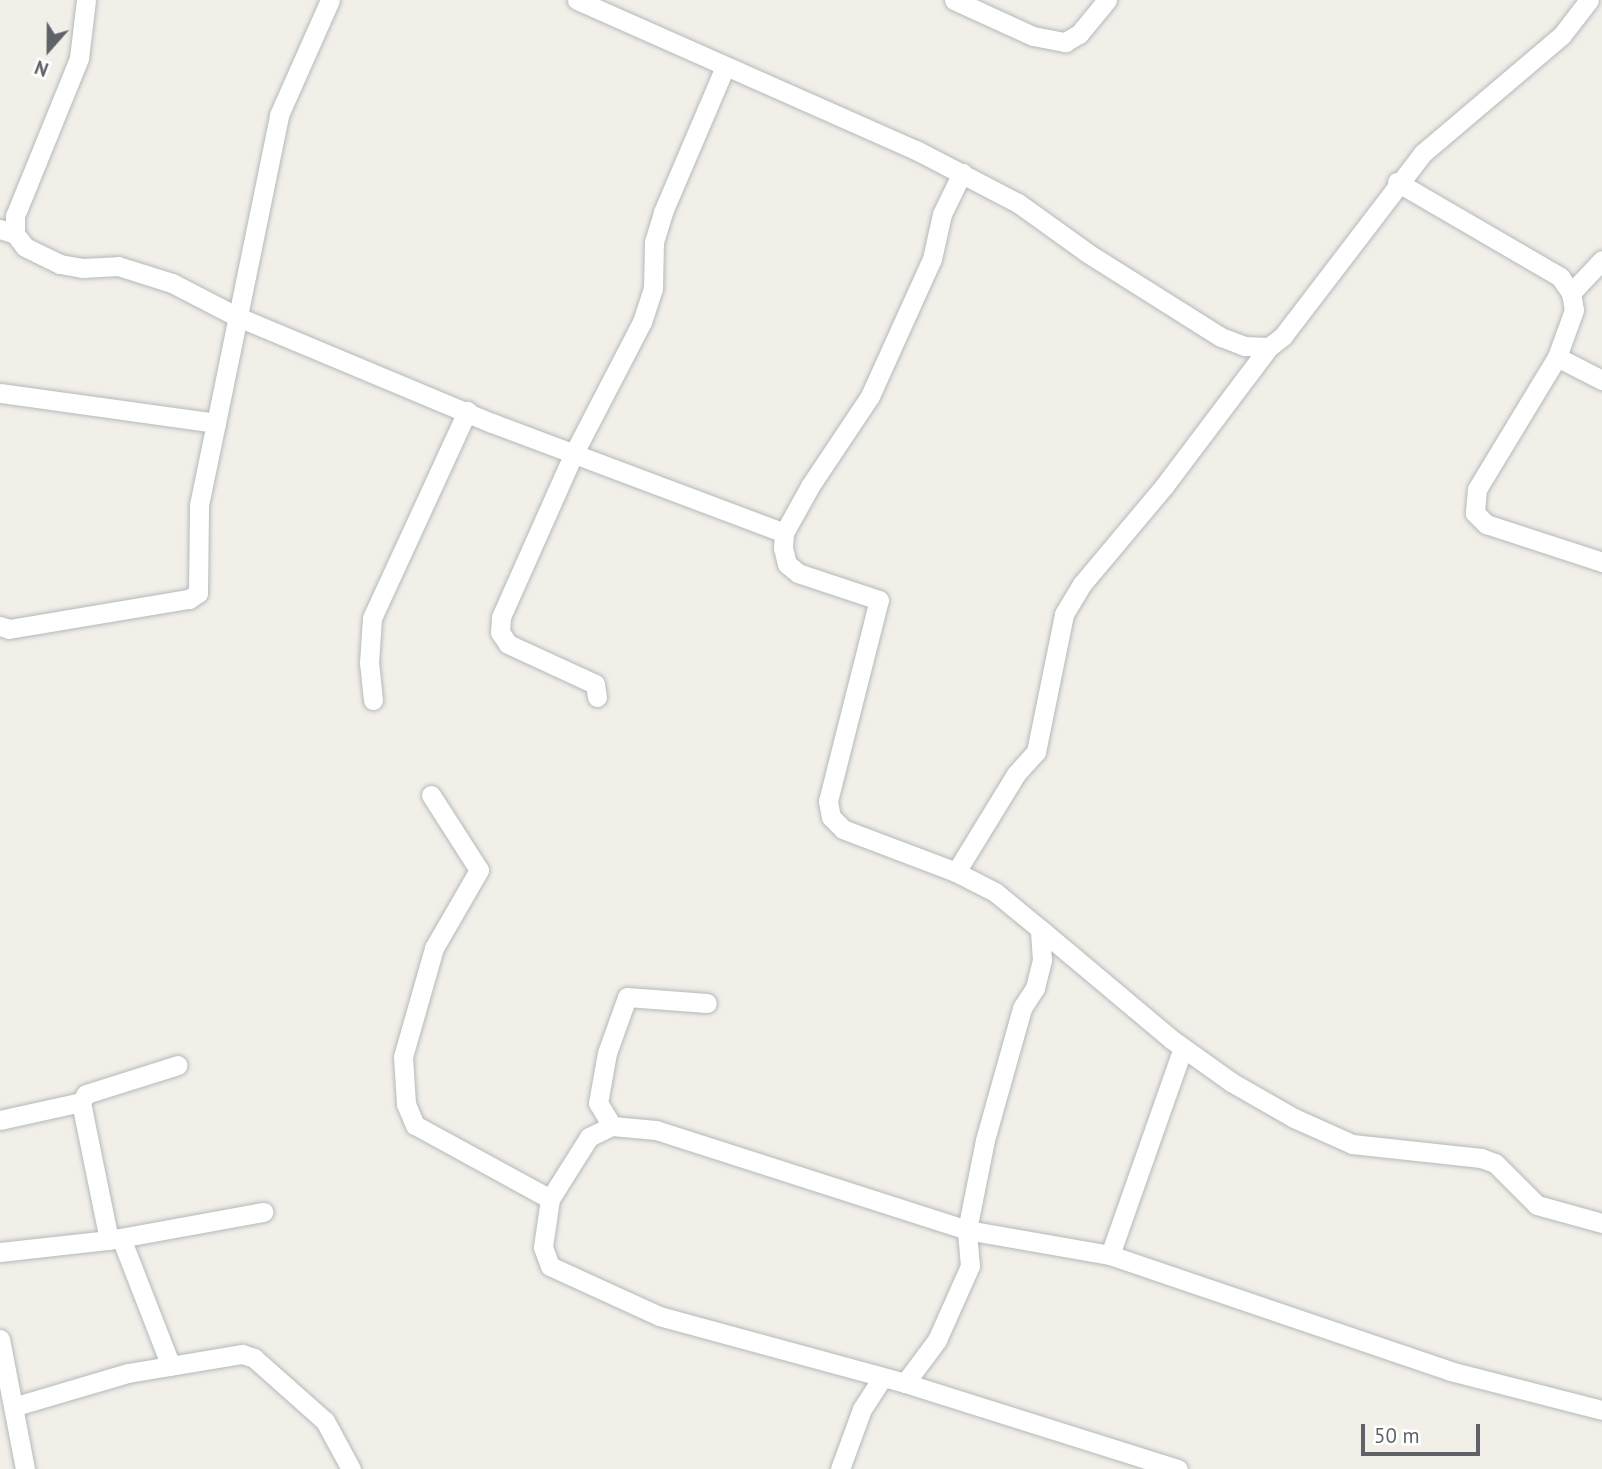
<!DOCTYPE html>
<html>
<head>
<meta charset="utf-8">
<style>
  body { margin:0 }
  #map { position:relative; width:1602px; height:1469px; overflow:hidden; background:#f1efe8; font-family:"PT Sans",sans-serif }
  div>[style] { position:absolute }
  .roads { filter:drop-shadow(0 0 2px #b5b8bc) drop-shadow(0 0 2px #b5b8bc) }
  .minor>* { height:19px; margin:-9.5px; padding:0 9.5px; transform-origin:9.5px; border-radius:9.5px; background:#fff }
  span { translate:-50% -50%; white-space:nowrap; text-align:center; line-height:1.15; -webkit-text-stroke:5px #fff; paint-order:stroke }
  .north { position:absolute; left:14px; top:14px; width:70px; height:70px; -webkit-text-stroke:5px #fff; paint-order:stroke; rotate:201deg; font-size:19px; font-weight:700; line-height:28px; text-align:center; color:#5f6368 }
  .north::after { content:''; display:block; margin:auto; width:24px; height:32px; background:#5f6368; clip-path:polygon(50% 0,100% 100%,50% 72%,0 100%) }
  .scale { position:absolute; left:1361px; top:1424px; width:119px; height:32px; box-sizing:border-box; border:4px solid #5f6368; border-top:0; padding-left:9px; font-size:21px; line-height:24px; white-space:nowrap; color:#5f6368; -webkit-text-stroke:5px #fff; paint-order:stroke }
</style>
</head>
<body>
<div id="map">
  <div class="roads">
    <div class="minor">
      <i style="left:577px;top:0;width:371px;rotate:23.9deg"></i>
      <i style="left:916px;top:150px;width:115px;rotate:27.5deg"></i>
      <i style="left:1018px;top:203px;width:87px;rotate:35.7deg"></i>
      <i style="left:1089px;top:254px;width:156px;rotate:32.2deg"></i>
      <i style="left:1221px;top:337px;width:25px;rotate:21deg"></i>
      <i style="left:1244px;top:346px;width:25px;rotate:2deg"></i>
      <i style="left:1269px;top:347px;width:18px;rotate:-38deg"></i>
      <i style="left:1283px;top:336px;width:230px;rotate:-52.6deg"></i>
      <i style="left:1423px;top:153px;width:182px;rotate:-40.3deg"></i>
      <i style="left:1562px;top:35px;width:44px;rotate:-52.4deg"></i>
      <i style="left:954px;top:0;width:87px;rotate:24.5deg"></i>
      <i style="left:1033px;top:36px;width:33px;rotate:11deg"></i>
      <i style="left:1065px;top:42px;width:16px;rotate:-30deg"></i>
      <i style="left:1079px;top:34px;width:44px;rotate:-50.5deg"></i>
      <i style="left:1397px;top:182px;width:189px;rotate:30.2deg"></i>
      <i style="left:1560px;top:277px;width:19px;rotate:55deg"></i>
      <i style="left:1571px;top:293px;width:17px;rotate:80deg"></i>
      <i style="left:1574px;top:310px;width:50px;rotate:109.9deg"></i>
      <i style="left:1557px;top:357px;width:51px;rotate:27.1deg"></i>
      <i style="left:0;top:229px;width:16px;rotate:18deg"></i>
      <i style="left:15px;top:234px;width:16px;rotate:52deg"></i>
      <i style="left:25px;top:247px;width:39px;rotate:26deg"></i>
      <i style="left:60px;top:264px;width:22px;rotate:10deg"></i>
      <i style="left:82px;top:268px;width:36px;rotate:-3deg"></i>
      <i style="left:118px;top:266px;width:57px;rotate:17.5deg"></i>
      <i style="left:172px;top:283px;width:74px;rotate:27.3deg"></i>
      <i style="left:238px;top:317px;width:275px;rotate:22.7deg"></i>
      <i style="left:492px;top:423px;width:312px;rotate:20.6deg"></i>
      <i style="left:15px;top:234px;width:18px;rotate:-90deg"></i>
      <i style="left:15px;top:216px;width:170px;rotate:-67.9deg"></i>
      <i style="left:79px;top:58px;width:58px;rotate:-83.1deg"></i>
      <i style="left:1571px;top:293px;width:45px;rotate:-46.8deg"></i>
      <i style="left:1557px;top:357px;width:154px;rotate:121.2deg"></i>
      <i style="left:1477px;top:489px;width:24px;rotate:95deg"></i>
      <i style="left:1475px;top:513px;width:16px;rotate:45deg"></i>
      <i style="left:1486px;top:524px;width:122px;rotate:18.1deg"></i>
      <i style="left:0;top:393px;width:218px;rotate:7.9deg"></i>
      <i style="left:216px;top:423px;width:314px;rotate:-78.4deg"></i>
      <i style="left:279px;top:115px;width:126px;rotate:-66.1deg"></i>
      <i style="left:0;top:626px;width:9px;rotate:18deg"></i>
      <i style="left:9px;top:629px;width:182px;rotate:-9.5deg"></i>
      <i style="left:189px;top:599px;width:11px;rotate:-34deg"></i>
      <i style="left:198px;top:593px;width:88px;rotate:-89.3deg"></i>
      <i style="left:199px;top:505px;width:84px;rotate:-78.3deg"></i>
      <i style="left:597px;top:697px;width:13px;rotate:-99deg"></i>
      <i style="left:595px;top:684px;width:96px;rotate:-155.3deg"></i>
      <i style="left:508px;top:644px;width:14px;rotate:-124deg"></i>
      <i style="left:500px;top:632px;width:15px;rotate:-86deg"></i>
      <i style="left:501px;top:617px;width:182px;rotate:-66deg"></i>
      <i style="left:575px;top:451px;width:145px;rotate:-62.6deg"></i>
      <i style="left:642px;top:322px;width:35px;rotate:-72deg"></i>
      <i style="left:653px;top:289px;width:47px;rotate:-88.8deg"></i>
      <i style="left:654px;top:242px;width:31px;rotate:-73deg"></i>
      <i style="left:663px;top:212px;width:155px;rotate:-66.9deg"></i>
      <i style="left:373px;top:700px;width:37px;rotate:-96deg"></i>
      <i style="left:369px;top:663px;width:45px;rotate:-86.2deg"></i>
      <i style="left:372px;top:618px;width:228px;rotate:-65.3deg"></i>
      <i style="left:431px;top:795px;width:89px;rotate:57.4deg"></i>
      <i style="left:479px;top:870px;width:90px;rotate:120deg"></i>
      <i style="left:434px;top:948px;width:113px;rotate:105.9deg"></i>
      <i style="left:403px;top:1057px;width:47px;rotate:86.3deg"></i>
      <i style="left:406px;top:1104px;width:23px;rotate:67deg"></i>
      <i style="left:415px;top:1125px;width:154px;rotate:28.7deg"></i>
      <i style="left:550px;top:1199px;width:49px;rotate:98.3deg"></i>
      <i style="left:543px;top:1247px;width:20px;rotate:70deg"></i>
      <i style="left:550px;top:1266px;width:120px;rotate:24.6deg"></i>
      <i style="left:659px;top:1316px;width:255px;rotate:15.2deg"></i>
      <i style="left:905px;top:1383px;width:286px;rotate:17.5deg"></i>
      <i style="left:956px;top:872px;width:115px;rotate:-58.5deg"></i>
      <i style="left:1016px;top:774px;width:30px;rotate:-48deg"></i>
      <i style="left:1036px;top:752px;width:141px;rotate:-78.5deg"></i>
      <i style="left:1064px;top:614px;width:35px;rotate:-59deg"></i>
      <i style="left:1082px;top:584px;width:129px;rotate:-50deg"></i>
      <i style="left:1165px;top:485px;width:173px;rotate:-53deg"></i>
      <i style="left:1040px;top:929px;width:171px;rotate:40deg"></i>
      <i style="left:1171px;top:1039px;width:74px;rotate:35.6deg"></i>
      <i style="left:1231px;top:1082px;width:73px;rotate:29.7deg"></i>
      <i style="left:1294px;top:1118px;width:64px;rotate:24.1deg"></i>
      <i style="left:1352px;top:1144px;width:130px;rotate:6.2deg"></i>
      <i style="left:1481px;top:1158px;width:15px;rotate:20deg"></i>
      <i style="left:1495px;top:1163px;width:59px;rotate:45deg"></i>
      <i style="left:1537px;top:1205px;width:67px;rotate:15.5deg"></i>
      <i style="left:0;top:1120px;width:83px;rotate:-12.5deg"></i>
      <i style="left:612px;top:1126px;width:27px;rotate:-121deg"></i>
      <i style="left:598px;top:1103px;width:51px;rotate:-79.8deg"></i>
      <i style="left:607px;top:1053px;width:59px;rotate:-70.3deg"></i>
      <i style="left:627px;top:997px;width:80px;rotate:4.3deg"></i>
      <i style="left:550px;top:1199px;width:73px;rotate:-57.8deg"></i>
      <i style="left:589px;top:1137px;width:25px;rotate:-26deg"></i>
      <i style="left:612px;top:1126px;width:44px;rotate:5.2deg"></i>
      <i style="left:656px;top:1130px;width:327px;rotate:17.8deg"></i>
      <i style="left:967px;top:1230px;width:145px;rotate:9.9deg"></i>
      <i style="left:1110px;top:1255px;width:219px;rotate:-70.6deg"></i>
      <i style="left:121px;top:1238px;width:137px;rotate:68.7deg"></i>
      <i style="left:109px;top:1240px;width:157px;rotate:-10.3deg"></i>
      <i style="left:0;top:1252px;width:110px;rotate:-6.3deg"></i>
      <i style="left:109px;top:1240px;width:141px;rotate:-101.5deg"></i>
      <i style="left:81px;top:1102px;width:9px;rotate:-58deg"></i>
      <i style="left:86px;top:1094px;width:96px;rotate:-17.5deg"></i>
      <i style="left:1110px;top:1255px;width:359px;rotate:18.8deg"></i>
      <i style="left:1450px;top:1371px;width:157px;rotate:14.4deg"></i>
      <i style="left:0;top:1339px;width:132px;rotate:79.1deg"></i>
      <i style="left:905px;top:1383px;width:54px;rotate:-53.3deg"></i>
      <i style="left:937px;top:1340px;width:81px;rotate:-66deg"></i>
      <i style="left:970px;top:1266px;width:36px;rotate:-95deg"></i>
      <i style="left:967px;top:1230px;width:92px;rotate:-78.7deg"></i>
      <i style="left:985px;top:1140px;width:137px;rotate:-74.3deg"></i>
      <i style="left:1022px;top:1008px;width:24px;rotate:-57deg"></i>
      <i style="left:1035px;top:988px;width:29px;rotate:-76deg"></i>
      <i style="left:1042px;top:960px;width:31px;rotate:-94deg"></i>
      <i style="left:1040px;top:929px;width:58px;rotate:-140.6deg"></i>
      <i style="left:995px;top:892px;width:44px;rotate:-152.9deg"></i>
      <i style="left:956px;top:872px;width:121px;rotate:-159.2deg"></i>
      <i style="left:843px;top:829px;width:17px;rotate:-135deg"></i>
      <i style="left:831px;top:817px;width:16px;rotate:-101deg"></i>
      <i style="left:828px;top:801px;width:207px;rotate:-75.8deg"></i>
      <i style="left:879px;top:600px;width:85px;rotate:-161.6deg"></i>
      <i style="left:798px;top:573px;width:14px;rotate:-141deg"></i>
      <i style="left:787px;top:564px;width:16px;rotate:-104deg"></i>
      <i style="left:783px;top:548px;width:15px;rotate:-86deg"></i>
      <i style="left:784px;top:533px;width:54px;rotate:-61deg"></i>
      <i style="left:810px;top:486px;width:108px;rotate:-56.3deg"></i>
      <i style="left:870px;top:396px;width:150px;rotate:-65.7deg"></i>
      <i style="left:932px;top:259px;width:46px;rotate:-77.5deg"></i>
      <i style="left:942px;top:214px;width:46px;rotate:-64deg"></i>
      <i style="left:16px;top:1406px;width:117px;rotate:-16.4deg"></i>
      <i style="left:128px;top:1373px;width:116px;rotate:-9.5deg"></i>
      <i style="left:242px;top:1354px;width:13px;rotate:18deg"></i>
      <i style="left:254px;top:1358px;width:95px;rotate:41.6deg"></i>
      <i style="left:325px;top:1421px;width:55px;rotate:61.6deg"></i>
      <i style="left:840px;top:1469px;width:64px;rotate:-69.9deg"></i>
      <i style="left:862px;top:1409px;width:37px;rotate:-57deg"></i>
    </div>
  </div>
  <div class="north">N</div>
  <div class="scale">50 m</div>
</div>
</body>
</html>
